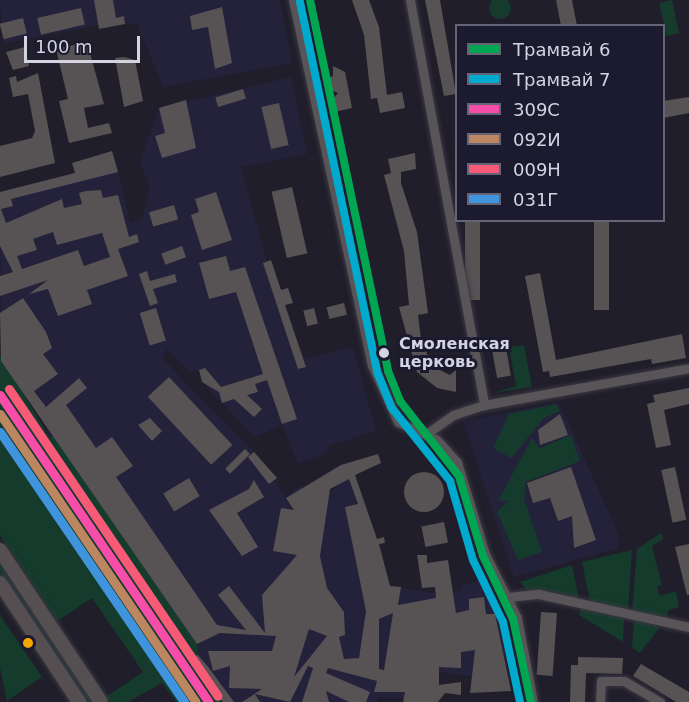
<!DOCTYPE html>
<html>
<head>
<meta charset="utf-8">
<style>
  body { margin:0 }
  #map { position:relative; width:689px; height:702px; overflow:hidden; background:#201e2a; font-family:"DejaVu Sans",sans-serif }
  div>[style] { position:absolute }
  .built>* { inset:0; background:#24213a }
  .green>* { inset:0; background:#143b2b; transform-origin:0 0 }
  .round { border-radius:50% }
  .building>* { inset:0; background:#575254; transform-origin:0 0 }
  .roads { filter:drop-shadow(0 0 2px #3a3843) drop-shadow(0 0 2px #3a3843) }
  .minor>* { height:9px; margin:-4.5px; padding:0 4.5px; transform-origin:4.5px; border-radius:4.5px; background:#585458 }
  .secondary>* { height:14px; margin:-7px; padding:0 7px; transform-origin:7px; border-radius:7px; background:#554f52 }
  .rail-1>* { height:9px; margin:-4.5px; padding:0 4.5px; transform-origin:4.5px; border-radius:4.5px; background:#f54da8 }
  .rail-2>* { height:9px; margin:-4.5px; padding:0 4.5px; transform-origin:4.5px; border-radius:4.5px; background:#bb8660 }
  .rail-3>* { height:9px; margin:-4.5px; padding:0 4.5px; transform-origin:4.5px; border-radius:4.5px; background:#f75a77 }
  .rail-4>* { height:9px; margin:-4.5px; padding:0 4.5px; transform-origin:4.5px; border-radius:4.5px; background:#4094de }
  .tram-1>* { height:8px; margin:-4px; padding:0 4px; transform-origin:4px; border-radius:4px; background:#00a651 }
  .tram-2>* { height:8px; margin:-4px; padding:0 4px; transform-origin:4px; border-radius:4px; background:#00a9ce }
  .dots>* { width:16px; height:16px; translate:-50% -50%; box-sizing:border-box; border:3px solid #1c1a2e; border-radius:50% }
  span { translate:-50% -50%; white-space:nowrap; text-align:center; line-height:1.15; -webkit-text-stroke:6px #1c1a2e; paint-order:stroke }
  .stop-label { font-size:16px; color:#d3d3e1; font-weight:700 }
  .left { translate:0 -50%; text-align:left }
  .legend { position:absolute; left:455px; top:24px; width:210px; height:198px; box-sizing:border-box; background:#1c1a2e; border:2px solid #656476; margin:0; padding:8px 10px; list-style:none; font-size:18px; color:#d3d3e1 }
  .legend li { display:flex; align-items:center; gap:12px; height:30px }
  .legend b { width:30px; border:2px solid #656476 }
  .scale { position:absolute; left:24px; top:36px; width:116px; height:27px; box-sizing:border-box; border:3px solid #d3d3e1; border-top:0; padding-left:8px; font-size:18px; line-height:21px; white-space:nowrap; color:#d3d3e1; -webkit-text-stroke:4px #1c1a2e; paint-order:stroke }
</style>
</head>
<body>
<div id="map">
  <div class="built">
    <i style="clip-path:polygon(0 0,280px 0,292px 63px,163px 87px,137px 24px,98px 25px,3px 44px)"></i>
    <i style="clip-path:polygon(291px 77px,307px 154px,241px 167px,267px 262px,271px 260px,281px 290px,288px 288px,293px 303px,285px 305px,303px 359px,353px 347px,376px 431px,330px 445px,326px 453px,298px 464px,282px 425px,254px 437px,202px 382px,199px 370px,190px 372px,166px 349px,163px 359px,254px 452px,286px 497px,301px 486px,305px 495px,331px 492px,338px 485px,332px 469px,349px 461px,390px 586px,432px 593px,461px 591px,461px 586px,481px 580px,502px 630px,511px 691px,477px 693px,477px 677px,439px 672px,439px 685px,446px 686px,438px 702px,379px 697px,377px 702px,223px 702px,72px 460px,54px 435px,50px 438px,39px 412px,1px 361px,0 192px,116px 162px,130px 222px,142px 220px,150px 186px,140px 162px,159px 108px)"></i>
    <i style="clip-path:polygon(559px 402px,618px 533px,618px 548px,514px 577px,463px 421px)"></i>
  </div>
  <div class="green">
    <i class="round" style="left:489px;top:-3px;width:22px;height:22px"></i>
    <i style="left:672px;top:0;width:34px;height:13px;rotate:78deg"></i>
    <i style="clip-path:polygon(524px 345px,532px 387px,493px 393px,516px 386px,509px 347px)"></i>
    <i style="clip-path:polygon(0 355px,50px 438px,54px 435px,197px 644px,198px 654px,191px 657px,223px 702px,176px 702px,162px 683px,128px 702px,109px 702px,106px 697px,143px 672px,92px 598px,57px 621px,0 535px)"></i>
    <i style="clip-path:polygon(556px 404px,560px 411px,544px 418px,511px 458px,493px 448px,509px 414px)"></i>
    <i style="clip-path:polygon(571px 435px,580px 461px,526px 482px,524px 499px,542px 552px,518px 560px,497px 512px,509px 500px,498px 501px,532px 438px,540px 448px)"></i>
    <i style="clip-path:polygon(661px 533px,663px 539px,652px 546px,662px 585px,657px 587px,660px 596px,676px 591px,679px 607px,669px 610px,666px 619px,632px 612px,637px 549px)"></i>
    <i style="clip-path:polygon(632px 550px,628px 611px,590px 602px,582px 562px)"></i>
    <i style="clip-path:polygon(0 559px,96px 702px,85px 702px,0 574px)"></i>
    <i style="clip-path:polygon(572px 565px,579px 599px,527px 590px,520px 582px)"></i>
    <i style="clip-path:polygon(581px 607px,624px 618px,623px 642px,579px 615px)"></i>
    <i style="clip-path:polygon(0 615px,42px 677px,7px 701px,0 668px)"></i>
    <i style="clip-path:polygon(634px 620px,660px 627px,640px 653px,632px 648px)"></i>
  </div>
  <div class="building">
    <i style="clip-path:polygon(94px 0,113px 0,116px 18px,124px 16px,125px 24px,99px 29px)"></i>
    <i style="clip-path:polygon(352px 0,369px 0,379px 27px,387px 95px,402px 92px,405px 108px,380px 113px,377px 98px,371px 99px,364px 35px)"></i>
    <i style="clip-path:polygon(425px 0,440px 0,456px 94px,444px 96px)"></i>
    <i style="clip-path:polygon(556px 0,572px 0,577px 26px,561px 26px)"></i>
    <i style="clip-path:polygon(222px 7px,232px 63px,215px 69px,208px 27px,192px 30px,190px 16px)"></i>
    <i style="left:81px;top:8px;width:17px;height:45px;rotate:77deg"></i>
    <i style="left:23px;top:18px;width:16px;height:24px;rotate:76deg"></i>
    <i style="clip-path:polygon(87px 42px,104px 104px,84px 108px,88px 128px,109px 123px,112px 133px,69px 143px,59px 101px,68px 99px,56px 49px)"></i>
    <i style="clip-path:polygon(25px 47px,29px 66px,13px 70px,6px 52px)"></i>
    <i style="clip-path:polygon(124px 57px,135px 60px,143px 101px,124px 107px,115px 58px)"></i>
    <i style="clip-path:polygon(333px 66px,345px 72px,352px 108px,334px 112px,332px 100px,338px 93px,331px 90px,328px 78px,333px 76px)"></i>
    <i style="clip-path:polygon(38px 73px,55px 163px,0 177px,0 146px,32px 138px,35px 131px,28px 94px,13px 97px,9px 78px,16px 76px,17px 82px)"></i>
    <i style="left:243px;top:89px;width:10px;height:29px;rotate:73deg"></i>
    <i style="clip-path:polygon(689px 97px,689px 113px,663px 118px,663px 101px)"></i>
    <i style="clip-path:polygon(186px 100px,196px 148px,162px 158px,155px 136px,165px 133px,159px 108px)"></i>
    <i style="left:279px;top:103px;width:43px;height:18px;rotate:77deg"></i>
    <i style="clip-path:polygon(evenodd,112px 151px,118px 172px,11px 199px,13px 206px,1px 209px,6px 223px,62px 199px,64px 208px,82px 204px,79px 193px,86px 191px,101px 190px,103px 198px,118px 195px,129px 237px,137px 234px,139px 242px,118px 249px,128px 276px,87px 290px,92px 304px,58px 316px,48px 289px,29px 294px,48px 280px,0 296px,0 276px,13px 272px,0 246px,0 192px,75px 173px,72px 163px,112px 151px,53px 232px,57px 245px,102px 233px,110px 257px,84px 266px,78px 250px,22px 269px,17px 256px,37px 250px,33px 239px,53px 232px)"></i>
    <i style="clip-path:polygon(415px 153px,416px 169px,401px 172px,401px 183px,417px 232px,428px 313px,418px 315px,421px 339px,432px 366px,450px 375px,456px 370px,456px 392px,437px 388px,417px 372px,399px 307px,409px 305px,404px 251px,384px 175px,391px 173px,388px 159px)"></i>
    <i style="left:292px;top:187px;width:68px;height:21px;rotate:77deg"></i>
    <i style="clip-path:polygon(216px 192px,232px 240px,202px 250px,191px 215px,199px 212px,195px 199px)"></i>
    <i style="left:174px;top:205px;width:15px;height:26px;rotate:74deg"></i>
    <i style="left:465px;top:220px;width:15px;height:80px"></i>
    <i style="left:594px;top:220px;width:15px;height:90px"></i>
    <i style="left:182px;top:246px;width:12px;height:22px;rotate:70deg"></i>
    <i style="clip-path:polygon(226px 256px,230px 271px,245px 267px,297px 419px,282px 424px,267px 380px,255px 384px,258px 392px,247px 395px,262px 409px,254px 417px,234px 399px,222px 403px,219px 392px,202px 382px,199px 370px,205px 368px,221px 387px,263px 374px,236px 292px,209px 299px,199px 263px)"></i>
    <i style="clip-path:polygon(271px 260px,281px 290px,288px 288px,293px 303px,285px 305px,306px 367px,298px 369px,263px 263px)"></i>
    <i style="clip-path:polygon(147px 271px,150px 281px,175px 274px,177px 282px,153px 289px,158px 303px,150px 306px,139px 274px)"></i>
    <i style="clip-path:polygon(540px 273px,556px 360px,682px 334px,686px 358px,652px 364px,651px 359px,550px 377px,549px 371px,543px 372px,525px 276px)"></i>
    <i style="clip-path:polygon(evenodd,23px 298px,46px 332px,52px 348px,43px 354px,58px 374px,34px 391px,46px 407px,79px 378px,87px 388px,66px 405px,96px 448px,112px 437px,133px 466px,116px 477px,217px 625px,246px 630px,218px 595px,229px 586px,265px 633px,262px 595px,297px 555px,273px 551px,281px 508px,294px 510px,286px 498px,341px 465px,378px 454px,381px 463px,355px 475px,377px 539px,384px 537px,385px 543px,379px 544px,390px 586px,401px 587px,398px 605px,436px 598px,435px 587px,422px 588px,417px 555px,427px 555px,427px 563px,448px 560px,456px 613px,469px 610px,469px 599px,484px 597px,486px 614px,495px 614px,511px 691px,470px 693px,475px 650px,461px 652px,461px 668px,439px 667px,439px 685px,461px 682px,461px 695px,445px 693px,438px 702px,403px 702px,405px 692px,374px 692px,377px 681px,328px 668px,326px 673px,370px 692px,366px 702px,349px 702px,326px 691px,329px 702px,302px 702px,313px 668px,308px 666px,290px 702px,255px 694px,260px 702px,242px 702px,262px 689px,229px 688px,230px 666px,213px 671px,208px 651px,272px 651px,276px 636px,220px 633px,197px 644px,1px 361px,0 313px,23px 298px,349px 479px,358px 504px,345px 507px,366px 611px,359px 658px,344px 659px,339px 637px,345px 635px,344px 612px,327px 588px,320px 556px,330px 489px,349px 479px,23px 298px,393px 613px,384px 670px,379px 669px,379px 619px,393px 613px,23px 298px,309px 629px,327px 636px,294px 677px,309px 629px)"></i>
    <i style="left:344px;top:303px;width:12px;height:18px;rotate:76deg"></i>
    <i style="left:156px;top:308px;width:34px;height:17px;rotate:73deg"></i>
    <i style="left:314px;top:308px;width:16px;height:11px;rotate:76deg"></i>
    <i style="left:506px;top:348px;width:28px;height:14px;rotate:80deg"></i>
    <i style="left:169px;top:377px;width:93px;height:29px;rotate:47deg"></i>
    <i style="clip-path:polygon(689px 388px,689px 404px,664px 410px,671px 445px,656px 448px,647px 404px,655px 402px,653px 395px)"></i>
    <i style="clip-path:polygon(560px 414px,568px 435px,540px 445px,538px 430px)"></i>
    <i style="clip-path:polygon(150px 418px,162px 431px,152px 441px,138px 425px)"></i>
    <i style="left:245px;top:449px;width:7px;height:28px;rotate:45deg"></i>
    <i style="clip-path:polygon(254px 452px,277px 478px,269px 484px,248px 457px)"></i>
    <i style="clip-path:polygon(571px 467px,596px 540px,574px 548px,572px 516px,558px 521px,550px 498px,533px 503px,527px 483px)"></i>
    <i style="left:675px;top:467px;width:54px;height:14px;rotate:78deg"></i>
    <i class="round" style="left:404px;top:472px;width:40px;height:40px"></i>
    <i style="left:189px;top:478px;width:21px;height:30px;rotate:59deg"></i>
    <i style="clip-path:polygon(254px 480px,264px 497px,237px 513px,258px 547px,242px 556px,209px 510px,249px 489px)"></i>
    <i style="left:444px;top:522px;width:21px;height:23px;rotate:79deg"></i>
    <i style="clip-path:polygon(689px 544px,689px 595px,687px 595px,675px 547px)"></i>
    <i style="left:541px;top:612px;width:16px;height:63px;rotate:4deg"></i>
    <i style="clip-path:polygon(198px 655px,209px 668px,234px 702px,223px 702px,210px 686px,191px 657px)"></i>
    <i style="clip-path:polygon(578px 657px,623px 658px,622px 674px,586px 673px,585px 702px,570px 702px,571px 665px,578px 665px)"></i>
    <i style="clip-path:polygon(641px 664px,689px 692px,689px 702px,676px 702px,633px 676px)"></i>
  </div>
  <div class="roads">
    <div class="minor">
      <i style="left:293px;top:0;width:373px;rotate:77.8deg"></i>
      <i style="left:372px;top:365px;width:63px;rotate:65.5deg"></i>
      <i style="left:398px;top:422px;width:43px;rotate:24.8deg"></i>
      <i style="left:437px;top:440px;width:30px;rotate:48deg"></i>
      <i style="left:457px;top:462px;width:96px;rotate:73.1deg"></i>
      <i style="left:485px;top:554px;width:72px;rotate:63.4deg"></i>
      <i style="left:517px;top:618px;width:86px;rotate:79.2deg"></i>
      <i style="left:410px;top:0;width:412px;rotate:79.6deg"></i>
      <i style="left:426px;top:434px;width:33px;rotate:-35deg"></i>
      <i style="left:453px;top:415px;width:33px;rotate:-18deg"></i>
      <i style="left:484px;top:405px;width:208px;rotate:-10.2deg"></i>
      <i style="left:508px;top:597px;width:31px;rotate:-6deg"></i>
      <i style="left:539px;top:594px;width:154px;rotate:12.4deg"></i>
      <i style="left:600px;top:702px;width:21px;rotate:-87deg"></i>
      <i style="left:601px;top:681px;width:23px"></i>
      <i style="left:624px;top:681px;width:42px;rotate:30.3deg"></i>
    </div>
    <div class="secondary">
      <i style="left:0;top:550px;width:182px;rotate:56.4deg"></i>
      <i style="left:0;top:583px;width:143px;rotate:56.4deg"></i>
    </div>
  </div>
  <div class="rail-1">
    <i style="left:0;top:395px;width:371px;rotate:55.8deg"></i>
  </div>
  <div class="rail-2">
    <i style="left:0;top:414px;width:348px;rotate:55.8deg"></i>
  </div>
  <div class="rail-3">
    <i style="left:9px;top:389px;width:371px;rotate:55.8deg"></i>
  </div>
  <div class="rail-4">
    <i style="left:0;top:432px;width:327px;rotate:55.7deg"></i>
  </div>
  <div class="tram-1">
    <i style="left:310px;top:0;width:379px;rotate:78.1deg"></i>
    <i style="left:388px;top:371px;width:32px;rotate:68deg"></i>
    <i style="left:400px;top:401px;width:95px;rotate:51.8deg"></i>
    <i style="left:459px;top:476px;width:84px;rotate:73.3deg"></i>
    <i style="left:483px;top:556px;width:70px;rotate:64.5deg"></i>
    <i style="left:513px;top:619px;width:85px;rotate:77.8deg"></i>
  </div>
  <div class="tram-2">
    <i style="left:300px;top:2px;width:380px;rotate:78.2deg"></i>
    <i style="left:378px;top:374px;width:35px;rotate:68deg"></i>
    <i style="left:391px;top:407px;width:95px;rotate:51.4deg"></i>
    <i style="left:450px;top:481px;width:82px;rotate:73.8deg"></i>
    <i style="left:473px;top:560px;width:69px;rotate:64.2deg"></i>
    <i style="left:503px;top:622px;width:82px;rotate:78deg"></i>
  </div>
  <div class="dots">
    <i style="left:384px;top:353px;background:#d3d3e1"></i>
    <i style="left:28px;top:643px;background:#f7a600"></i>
  </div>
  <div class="stop-label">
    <span class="left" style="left:399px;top:353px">Смоленская<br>церковь</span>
  </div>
  <ul class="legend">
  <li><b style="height:8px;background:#00a651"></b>Трамвай 6</li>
  <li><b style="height:8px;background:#00a9ce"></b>Трамвай 7</li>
  <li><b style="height:8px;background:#f54da8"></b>309С</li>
  <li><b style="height:8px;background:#bb8660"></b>092И</li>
  <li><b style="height:8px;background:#f75a77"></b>009Н</li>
  <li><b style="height:8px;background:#4094de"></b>031Г</li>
  </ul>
  <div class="scale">100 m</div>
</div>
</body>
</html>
